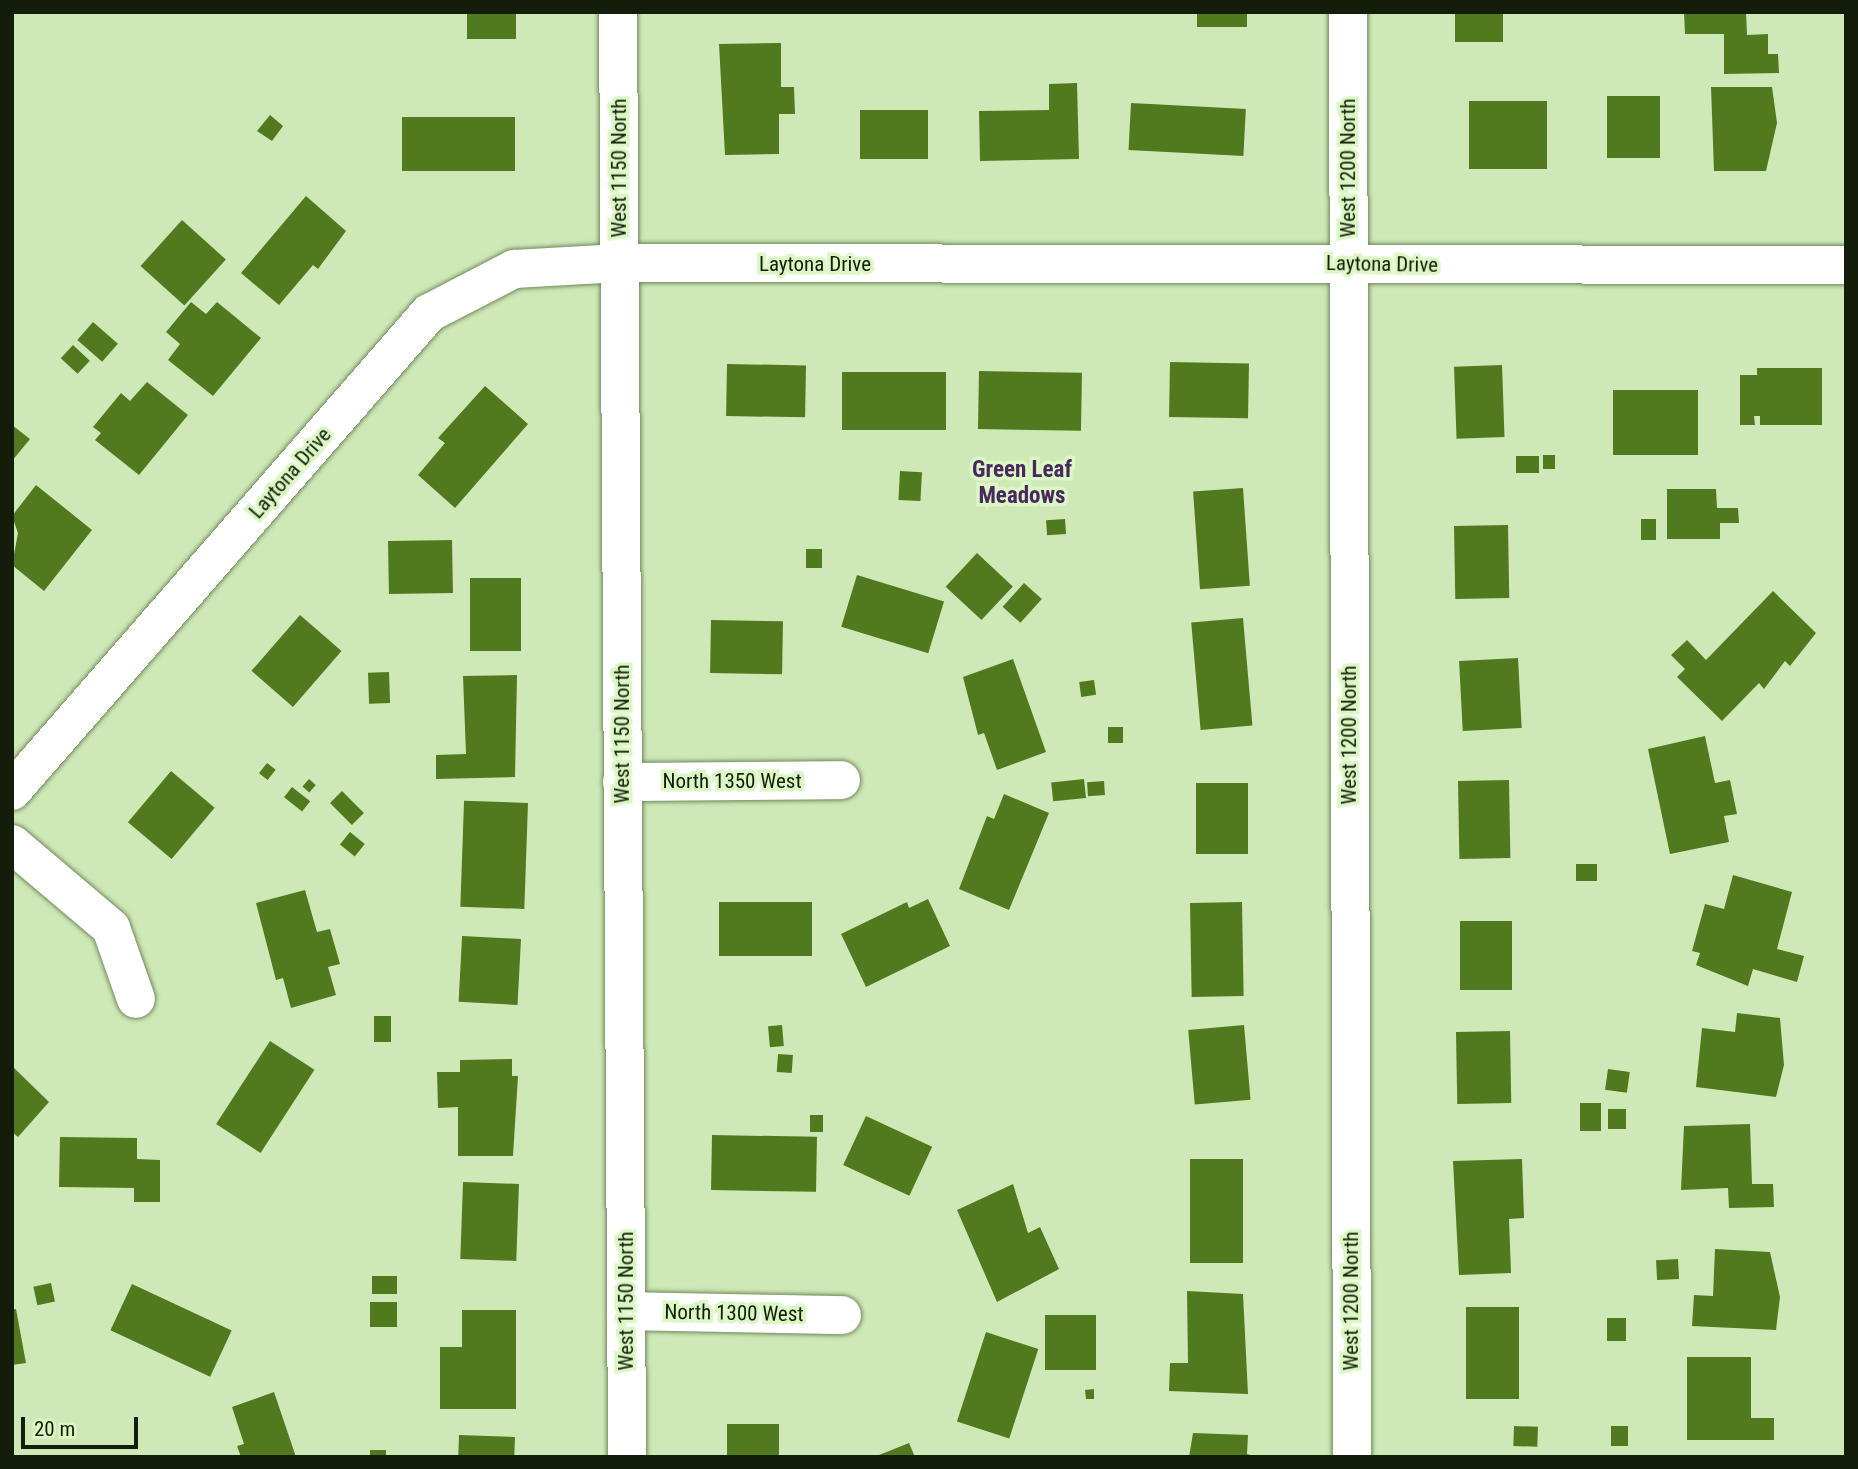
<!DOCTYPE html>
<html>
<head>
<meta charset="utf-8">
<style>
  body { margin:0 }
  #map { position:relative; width:1858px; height:1469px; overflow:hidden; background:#cee9b7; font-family:"Roboto Condensed",sans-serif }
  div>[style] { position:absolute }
  .building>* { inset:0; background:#517a1e; transform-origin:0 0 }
  .roads { filter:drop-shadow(0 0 2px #718a5b) drop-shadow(0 0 2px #718a5b) }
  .minor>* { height:38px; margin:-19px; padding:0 19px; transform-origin:19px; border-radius:19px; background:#fff }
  span { translate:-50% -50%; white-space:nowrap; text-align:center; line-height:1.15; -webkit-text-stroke:7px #dbf7c4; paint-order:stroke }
  .street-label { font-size:21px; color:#141d0a }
  .neighbourhood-label { font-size:23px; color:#49275f; font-weight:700 }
  .frame { position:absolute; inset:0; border:14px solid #141d0a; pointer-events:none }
  .scale { position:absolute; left:21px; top:1417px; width:117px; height:32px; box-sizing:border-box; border:4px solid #141d0a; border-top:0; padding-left:9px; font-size:21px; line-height:24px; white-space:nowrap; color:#141d0a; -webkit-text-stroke:5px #dbf7c4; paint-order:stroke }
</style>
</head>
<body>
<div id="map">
  <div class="building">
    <i style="left:467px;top:12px;width:49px;height:27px"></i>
    <i style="left:1197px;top:12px;width:50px;height:15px"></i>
    <i style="left:1455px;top:12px;width:48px;height:30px"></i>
    <i style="clip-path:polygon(1684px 12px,1746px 12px,1747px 35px,1768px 34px,1768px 54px,1778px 54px,1779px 73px,1724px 74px,1724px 34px,1685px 34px)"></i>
    <i style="clip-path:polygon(781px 43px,781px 87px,794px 87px,795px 114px,779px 114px,779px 154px,725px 155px,719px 44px)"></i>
    <i style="clip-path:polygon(1077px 83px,1079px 159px,980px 161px,979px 111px,1049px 110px,1049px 84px)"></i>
    <i style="clip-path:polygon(1711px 87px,1772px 87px,1777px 123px,1766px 171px,1714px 171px)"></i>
    <i style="left:1607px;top:96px;width:53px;height:62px"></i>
    <i style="left:1469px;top:101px;width:78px;height:68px"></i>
    <i style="left:1131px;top:103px;width:115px;height:47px;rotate:3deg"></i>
    <i style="left:860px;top:110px;width:68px;height:49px"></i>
    <i style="clip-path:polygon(270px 115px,283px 126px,272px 141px,257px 131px)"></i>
    <i style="left:402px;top:117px;width:113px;height:54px"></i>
    <i style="clip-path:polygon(306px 196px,346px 231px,318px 269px,313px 265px,279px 305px,241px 273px)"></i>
    <i style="left:182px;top:220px;width:59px;height:62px;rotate:42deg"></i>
    <i style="clip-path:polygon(191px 302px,206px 314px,217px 302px,261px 338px,213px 396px,168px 360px,180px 344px,166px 332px)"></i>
    <i style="left:93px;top:322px;width:33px;height:24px;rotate:41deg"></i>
    <i style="left:73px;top:345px;width:23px;height:18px;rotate:43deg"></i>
    <i style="left:1170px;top:362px;width:79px;height:55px;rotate:1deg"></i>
    <i style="left:727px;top:364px;width:79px;height:52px;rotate:1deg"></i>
    <i style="left:1502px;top:365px;width:72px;height:48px;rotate:88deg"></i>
    <i style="clip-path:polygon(1757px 368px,1822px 368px,1822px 425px,1760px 425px,1760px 416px,1754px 416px,1755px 425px,1740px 425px,1740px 375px,1757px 375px)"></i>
    <i style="left:979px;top:371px;width:103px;height:58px;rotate:1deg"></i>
    <i style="left:842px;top:372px;width:104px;height:58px"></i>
    <i style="clip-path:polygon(147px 382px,188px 415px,139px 475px,95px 440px,101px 433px,93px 427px,121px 393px,130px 401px)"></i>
    <i style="clip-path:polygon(485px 386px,528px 424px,455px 508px,418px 475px,445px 443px,438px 438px)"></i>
    <i style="left:1613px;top:390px;width:85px;height:65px"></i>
    <i style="clip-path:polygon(12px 425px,30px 439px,12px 461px)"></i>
    <i style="left:1543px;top:455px;width:12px;height:14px"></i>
    <i style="left:1539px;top:456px;width:17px;height:23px;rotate:90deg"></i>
    <i style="left:900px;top:471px;width:22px;height:29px;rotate:3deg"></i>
    <i style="clip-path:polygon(36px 485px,92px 530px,44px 591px,12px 565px,18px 533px,12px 516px)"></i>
    <i style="left:1243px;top:488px;width:98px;height:50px;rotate:86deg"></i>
    <i style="clip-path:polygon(1667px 489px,1716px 489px,1717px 508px,1738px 508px,1739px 523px,1720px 523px,1720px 539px,1667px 539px)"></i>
    <i style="left:1065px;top:519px;width:15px;height:19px;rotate:86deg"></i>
    <i style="left:1656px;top:519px;width:21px;height:15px;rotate:90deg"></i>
    <i style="left:1508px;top:525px;width:73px;height:54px;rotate:89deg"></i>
    <i style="left:452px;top:540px;width:53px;height:64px;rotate:89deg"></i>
    <i style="left:822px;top:549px;width:19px;height:16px;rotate:90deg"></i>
    <i style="left:977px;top:553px;width:49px;height:46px;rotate:43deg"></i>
    <i style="left:857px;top:575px;width:91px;height:54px;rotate:17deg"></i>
    <i style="left:521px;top:578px;width:73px;height:51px;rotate:90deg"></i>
    <i style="left:1024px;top:583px;width:24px;height:32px;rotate:42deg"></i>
    <i style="clip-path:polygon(1773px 591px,1816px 633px,1790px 666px,1785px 661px,1764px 689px,1759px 683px,1722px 721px,1677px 677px,1685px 669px,1671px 655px,1687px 640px,1706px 660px)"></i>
    <i style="left:300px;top:615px;width:55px;height:74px;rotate:41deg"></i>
    <i style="left:1243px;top:618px;width:108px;height:52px;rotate:85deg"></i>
    <i style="left:711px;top:620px;width:72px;height:53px;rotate:1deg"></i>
    <i style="left:1518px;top:658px;width:70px;height:59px;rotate:87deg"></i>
    <i style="clip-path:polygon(1013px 659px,1046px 752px,997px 770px,984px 733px,978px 735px,963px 677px)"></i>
    <i style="left:389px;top:672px;width:31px;height:21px;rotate:88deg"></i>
    <i style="clip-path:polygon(517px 675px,515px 777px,436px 779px,436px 755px,466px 754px,463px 676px)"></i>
    <i style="left:1094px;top:680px;width:15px;height:15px;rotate:82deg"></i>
    <i style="left:1108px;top:727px;width:15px;height:16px"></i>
    <i style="clip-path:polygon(1705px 736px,1715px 783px,1730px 780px,1737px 814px,1724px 816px,1729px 842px,1670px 854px,1648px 749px)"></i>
    <i style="left:267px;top:763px;width:11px;height:13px;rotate:38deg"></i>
    <i style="left:171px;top:771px;width:57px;height:67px;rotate:40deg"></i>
    <i style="left:309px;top:779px;width:9px;height:10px;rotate:41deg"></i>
    <i style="left:1084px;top:779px;width:19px;height:33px;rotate:84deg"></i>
    <i style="left:1509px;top:780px;width:78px;height:51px;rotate:89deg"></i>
    <i style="left:1104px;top:781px;width:14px;height:17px;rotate:86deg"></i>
    <i style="left:1196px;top:783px;width:52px;height:71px"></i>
    <i style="left:292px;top:787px;width:23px;height:13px;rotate:38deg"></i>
    <i style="left:342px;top:791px;width:31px;height:17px;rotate:45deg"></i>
    <i style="clip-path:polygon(1004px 794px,1049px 813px,1009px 910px,959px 889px,987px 816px,994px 819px)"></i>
    <i style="left:528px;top:803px;width:106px;height:64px;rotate:92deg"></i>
    <i style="left:350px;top:832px;width:19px;height:16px;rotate:39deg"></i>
    <i style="left:1576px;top:864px;width:21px;height:17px"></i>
    <i style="clip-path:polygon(1733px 875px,1792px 892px,1777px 949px,1804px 956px,1797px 982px,1753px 969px,1748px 986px,1696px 965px,1700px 953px,1692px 951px,1705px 904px,1724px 909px)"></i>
    <i style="clip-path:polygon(305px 890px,317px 932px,330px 929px,340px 964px,328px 967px,336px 995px,291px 1008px,283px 978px,276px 980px,256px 903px)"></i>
    <i style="clip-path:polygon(928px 899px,950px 946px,866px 987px,841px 934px,907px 902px,909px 908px)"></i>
    <i style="left:719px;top:902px;width:93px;height:54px"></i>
    <i style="left:1242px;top:902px;width:94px;height:52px;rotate:89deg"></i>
    <i style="left:1460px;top:921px;width:52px;height:69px"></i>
    <i style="left:521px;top:939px;width:66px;height:59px;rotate:93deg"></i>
    <i style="clip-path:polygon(1737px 1013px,1780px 1018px,1784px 1065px,1776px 1097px,1696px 1087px,1702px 1028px,1735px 1032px)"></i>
    <i style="left:374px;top:1016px;width:17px;height:26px"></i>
    <i style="left:782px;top:1025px;width:21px;height:14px;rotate:85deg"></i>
    <i style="left:1244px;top:1025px;width:75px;height:56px;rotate:85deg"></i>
    <i style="left:1510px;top:1031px;width:72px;height:54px;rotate:89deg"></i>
    <i style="left:270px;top:1041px;width:53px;height:99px;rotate:33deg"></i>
    <i style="left:778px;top:1054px;width:15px;height:18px;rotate:4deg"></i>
    <i style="clip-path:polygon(512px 1059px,512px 1076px,518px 1076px,513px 1156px,458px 1156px,458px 1107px,438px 1108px,437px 1072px,460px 1072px,460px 1060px)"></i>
    <i style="clip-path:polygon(12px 1066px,49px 1102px,18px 1137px,12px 1132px)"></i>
    <i style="left:1608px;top:1069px;width:22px;height:21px;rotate:8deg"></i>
    <i style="left:1580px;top:1103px;width:21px;height:28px"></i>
    <i style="left:1608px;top:1109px;width:18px;height:20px"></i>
    <i style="left:810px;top:1115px;width:13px;height:17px"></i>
    <i style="left:866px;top:1116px;width:73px;height:54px;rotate:25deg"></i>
    <i style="clip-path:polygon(1750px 1124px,1752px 1184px,1773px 1184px,1774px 1207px,1729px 1208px,1728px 1188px,1681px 1190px,1684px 1126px)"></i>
    <i style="left:712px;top:1135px;width:105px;height:55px;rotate:1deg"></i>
    <i style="clip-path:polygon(60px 1137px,137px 1138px,137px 1159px,160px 1160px,160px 1202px,134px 1202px,134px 1188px,59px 1187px)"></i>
    <i style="left:1243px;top:1159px;width:104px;height:53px;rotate:90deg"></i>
    <i style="clip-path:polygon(1522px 1159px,1524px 1218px,1509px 1219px,1511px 1273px,1459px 1275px,1453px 1161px)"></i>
    <i style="left:463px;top:1182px;width:56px;height:77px;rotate:2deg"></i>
    <i style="clip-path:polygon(1013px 1184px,1028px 1233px,1040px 1227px,1059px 1269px,997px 1302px,957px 1210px)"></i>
    <i style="clip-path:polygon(1715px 1249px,1770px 1252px,1780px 1297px,1776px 1330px,1692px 1326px,1694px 1295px,1713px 1296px)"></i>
    <i style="left:1678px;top:1259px;width:20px;height:22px;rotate:87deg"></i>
    <i style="left:372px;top:1276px;width:25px;height:18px"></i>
    <i style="left:51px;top:1283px;width:19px;height:18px;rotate:78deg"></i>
    <i style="left:132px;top:1284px;width:110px;height:51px;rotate:25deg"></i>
    <i style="clip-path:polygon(1187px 1291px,1243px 1294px,1248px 1394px,1169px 1391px,1170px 1363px,1188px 1363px)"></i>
    <i style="left:397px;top:1302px;width:25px;height:27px;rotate:90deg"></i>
    <i style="left:1466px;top:1307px;width:53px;height:92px"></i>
    <i style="clip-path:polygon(16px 1309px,26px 1363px,12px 1365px,12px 1310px)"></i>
    <i style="clip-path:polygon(462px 1310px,516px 1310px,516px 1409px,440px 1409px,440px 1347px,462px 1347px)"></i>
    <i style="left:1045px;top:1315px;width:51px;height:55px"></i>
    <i style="left:1607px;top:1318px;width:19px;height:23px"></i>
    <i style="left:986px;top:1332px;width:55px;height:94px;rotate:18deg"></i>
    <i style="clip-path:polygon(1687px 1357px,1751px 1357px,1751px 1418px,1774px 1418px,1774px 1440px,1687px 1440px)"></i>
    <i style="clip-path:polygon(1094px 1389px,1094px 1399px,1086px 1399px,1085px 1390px)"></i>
    <i style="clip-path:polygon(274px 1392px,296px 1457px,241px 1457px,237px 1446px,244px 1444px,232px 1407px)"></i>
    <i style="left:727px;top:1424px;width:52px;height:33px"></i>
    <i style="left:1514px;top:1426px;width:24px;height:20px;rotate:2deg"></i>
    <i style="left:1611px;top:1426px;width:17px;height:20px"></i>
    <i style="clip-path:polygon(1193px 1433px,1248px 1435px,1247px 1454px,1256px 1457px,1189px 1457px)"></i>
    <i style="left:459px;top:1435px;width:56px;height:22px;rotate:2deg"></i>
    <i style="clip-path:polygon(909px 1443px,915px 1457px,874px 1457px)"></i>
    <i style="left:370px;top:1450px;width:16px;height:7px"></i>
  </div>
  <div class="roads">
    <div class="minor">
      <i style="left:618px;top:12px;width:1445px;rotate:89.64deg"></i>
      <i style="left:1348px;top:12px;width:1445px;rotate:89.84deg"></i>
      <i style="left:622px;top:782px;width:219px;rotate:-0.5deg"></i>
      <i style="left:12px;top:791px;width:634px;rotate:-48.9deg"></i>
      <i style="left:429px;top:313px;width:96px;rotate:-27.4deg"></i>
      <i style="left:514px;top:269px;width:106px;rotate:-3.2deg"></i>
      <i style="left:620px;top:263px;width:1226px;rotate:0.09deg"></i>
      <i style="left:12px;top:844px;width:130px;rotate:40.3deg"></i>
      <i style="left:111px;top:928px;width:75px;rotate:70.6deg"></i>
      <i style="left:626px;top:1311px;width:216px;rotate:1.1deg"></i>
    </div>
  </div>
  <div class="street-label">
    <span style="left:619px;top:168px;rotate:-90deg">West 1150 North</span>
    <span style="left:1348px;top:168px;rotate:-90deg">West 1200 North</span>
    <span style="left:815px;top:264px">Laytona Drive</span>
    <span style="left:1382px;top:264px;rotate:1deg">Laytona Drive</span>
    <span style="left:290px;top:473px;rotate:-49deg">Laytona Drive</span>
    <span style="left:622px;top:734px;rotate:-90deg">West 1150 North</span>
    <span style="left:1349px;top:735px;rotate:-90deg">West 1200 North</span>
    <span style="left:732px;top:781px">North 1350 West</span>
    <span style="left:626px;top:1301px;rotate:-90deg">West 1150 North</span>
    <span style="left:1351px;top:1301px;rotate:-90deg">West 1200 North</span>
    <span style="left:734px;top:1313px;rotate:1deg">North 1300 West</span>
  </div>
  <div class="neighbourhood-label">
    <span style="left:1022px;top:483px">Green Leaf<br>Meadows</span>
  </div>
  <div class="frame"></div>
  <div class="scale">20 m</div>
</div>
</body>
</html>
